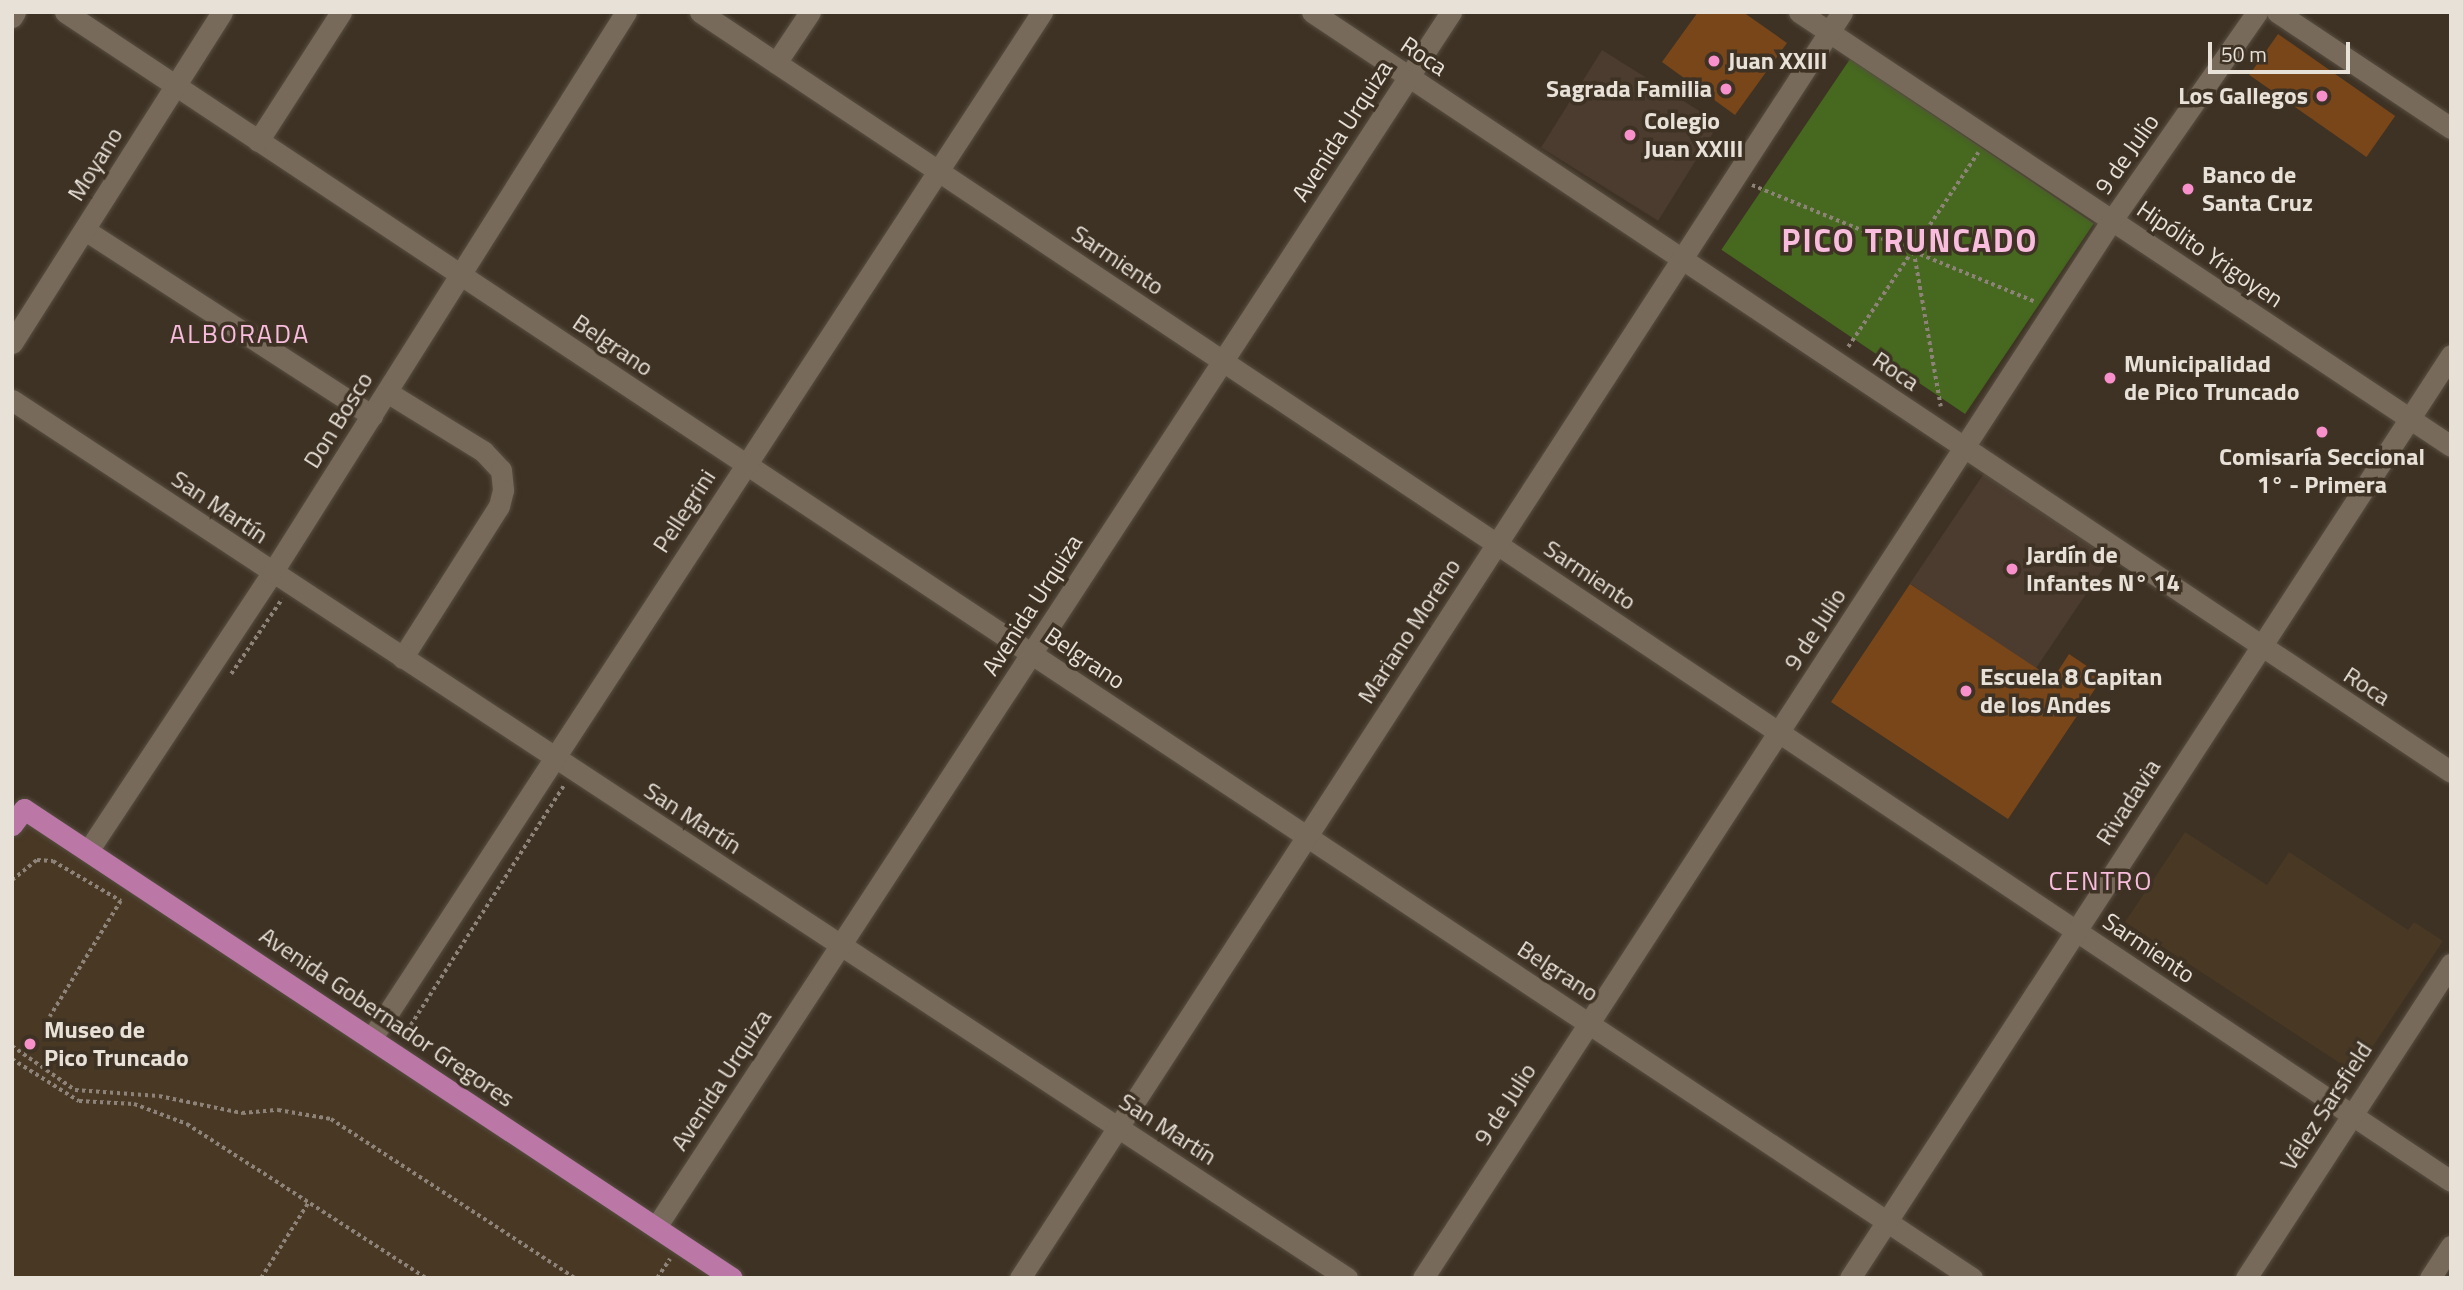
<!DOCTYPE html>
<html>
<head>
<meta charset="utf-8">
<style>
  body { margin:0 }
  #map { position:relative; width:2463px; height:1290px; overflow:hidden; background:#3e3224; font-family:"Titillium Web",sans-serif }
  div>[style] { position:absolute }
  .built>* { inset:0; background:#483824 }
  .education>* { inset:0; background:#4b3c2f; transform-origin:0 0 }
  .green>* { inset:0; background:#46681f; transform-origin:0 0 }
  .building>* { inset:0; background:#79461a; transform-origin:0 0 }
  .path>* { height:3.5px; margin-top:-1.75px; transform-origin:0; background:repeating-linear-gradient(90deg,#8d8378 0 3.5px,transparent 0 7px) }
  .roads { filter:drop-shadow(0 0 2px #574e41) drop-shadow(0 0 2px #574e41) }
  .minor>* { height:21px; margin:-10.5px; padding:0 10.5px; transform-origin:10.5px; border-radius:10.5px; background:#776a5a }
  .major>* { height:21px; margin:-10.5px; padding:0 10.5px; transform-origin:10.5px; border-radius:10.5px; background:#bb78a7 }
  .dots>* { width:19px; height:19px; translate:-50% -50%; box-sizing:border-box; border:4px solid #3e3224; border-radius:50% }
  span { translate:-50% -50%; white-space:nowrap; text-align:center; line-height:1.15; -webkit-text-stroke:7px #3e3224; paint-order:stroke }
  .street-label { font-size:24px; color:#e8e1d8 }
  .poi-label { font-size:24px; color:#e8e1d8; font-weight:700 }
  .left { translate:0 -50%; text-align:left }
  .right { translate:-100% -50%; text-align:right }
  .neighbourhood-label { font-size:26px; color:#f8bcdd; letter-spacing:2px }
  .district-label { font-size:32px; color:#f8bcdd; font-weight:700; letter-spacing:2px }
  .frame { position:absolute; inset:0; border:14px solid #e8e1d8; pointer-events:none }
  .scale { position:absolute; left:2208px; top:42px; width:142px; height:32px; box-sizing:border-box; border:4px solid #e8e1d8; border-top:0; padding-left:9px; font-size:21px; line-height:24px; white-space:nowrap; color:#e8e1d8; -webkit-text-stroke:5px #3e3224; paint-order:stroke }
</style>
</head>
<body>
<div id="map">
  <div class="built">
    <i style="clip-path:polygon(12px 801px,656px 1227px,732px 1278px,12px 1278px)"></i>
    <i style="clip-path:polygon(2185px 832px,2267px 885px,2289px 852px,2408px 930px,2414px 922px,2443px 941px,2355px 1073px,2125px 922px)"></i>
  </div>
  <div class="education">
    <i style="left:1602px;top:50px;width:138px;height:115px;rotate:32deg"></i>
    <i style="left:1987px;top:469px;width:152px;height:138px;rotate:34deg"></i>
  </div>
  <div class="green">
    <i style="left:1850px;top:59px;width:294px;height:230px;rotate:34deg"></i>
  </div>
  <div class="building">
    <i style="clip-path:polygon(1698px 12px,1743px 12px,1787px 43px,1735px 115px,1662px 62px)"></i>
    <i style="left:2278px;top:34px;width:143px;height:50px;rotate:35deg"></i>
    <i style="clip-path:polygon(1910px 584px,2053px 679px,2069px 654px,2103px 677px,2008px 819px,1831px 702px)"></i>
  </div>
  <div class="path">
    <i style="left:1752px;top:185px;width:307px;rotate:22.4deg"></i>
    <i style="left:1914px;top:252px;width:157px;rotate:80.1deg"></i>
    <i style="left:1848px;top:347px;width:234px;rotate:-56.2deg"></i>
    <i style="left:231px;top:674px;width:91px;rotate:-55.8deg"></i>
    <i style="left:12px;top:880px;width:32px;rotate:-39deg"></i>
    <i style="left:37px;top:860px;width:16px;rotate:4deg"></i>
    <i style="left:53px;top:861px;width:79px;rotate:30.5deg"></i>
    <i style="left:121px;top:901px;width:136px;rotate:121.5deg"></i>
    <i style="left:403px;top:1037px;width:299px;rotate:-57.4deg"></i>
    <i style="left:12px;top:1046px;width:77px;rotate:34.9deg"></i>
    <i style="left:75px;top:1090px;width:84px;rotate:4.1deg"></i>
    <i style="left:159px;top:1096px;width:85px;rotate:11.6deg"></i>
    <i style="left:242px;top:1113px;width:36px;rotate:-5deg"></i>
    <i style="left:278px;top:1110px;width:54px;rotate:9.6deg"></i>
    <i style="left:331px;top:1119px;width:291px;rotate:33.1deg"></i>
    <i style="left:12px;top:1059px;width:79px;rotate:32.1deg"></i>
    <i style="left:79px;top:1101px;width:55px;rotate:3.1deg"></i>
    <i style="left:134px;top:1104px;width:57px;rotate:20.7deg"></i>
    <i style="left:187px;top:1124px;width:284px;rotate:32.8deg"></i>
    <i style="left:261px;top:1278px;width:89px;rotate:-57.9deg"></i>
    <i style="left:657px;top:1278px;width:23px;rotate:-56deg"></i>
  </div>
  <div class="roads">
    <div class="minor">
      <i style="left:65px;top:12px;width:2289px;rotate:33.58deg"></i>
      <i style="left:700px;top:12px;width:2105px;rotate:33.73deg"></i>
      <i style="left:1312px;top:12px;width:1369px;rotate:33.71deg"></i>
      <i style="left:1799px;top:12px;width:783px;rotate:33.65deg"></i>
      <i style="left:2277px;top:12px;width:209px;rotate:33.7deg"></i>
      <i style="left:12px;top:17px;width:6px;rotate:-59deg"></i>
      <i style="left:776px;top:63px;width:61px;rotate:-56.3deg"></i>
      <i style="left:258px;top:141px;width:153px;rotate:-57.2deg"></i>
      <i style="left:85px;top:230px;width:342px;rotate:32.9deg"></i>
      <i style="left:12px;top:343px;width:392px;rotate:-57.6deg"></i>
      <i style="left:387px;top:392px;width:113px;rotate:31.6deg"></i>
      <i style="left:483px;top:451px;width:26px;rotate:47deg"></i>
      <i style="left:501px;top:470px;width:20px;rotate:84deg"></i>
      <i style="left:503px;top:490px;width:16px;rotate:104deg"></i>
      <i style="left:499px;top:506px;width:180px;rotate:122.5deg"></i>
      <i style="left:12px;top:400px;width:1598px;rotate:33.33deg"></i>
      <i style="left:88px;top:851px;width:333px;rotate:-56.5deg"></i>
      <i style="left:272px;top:573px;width:663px;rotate:-57.75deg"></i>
      <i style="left:371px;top:1039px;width:1227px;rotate:-56.84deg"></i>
      <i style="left:656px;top:1227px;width:1452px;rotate:-56.8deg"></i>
      <i style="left:1020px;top:1278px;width:1509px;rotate:-57deg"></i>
      <i style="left:1423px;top:1278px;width:1263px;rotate:-56.93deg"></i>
      <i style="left:2112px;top:220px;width:254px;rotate:-55.1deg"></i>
      <i style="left:1850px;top:1278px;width:1101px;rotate:-56.93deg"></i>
      <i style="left:2246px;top:1278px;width:375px;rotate:-56.9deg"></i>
      <i style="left:2430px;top:1278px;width:38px;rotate:-57deg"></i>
    </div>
    <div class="major">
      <i style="left:12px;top:825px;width:20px;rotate:-53deg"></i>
      <i style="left:24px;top:809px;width:849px;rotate:33.52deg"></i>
    </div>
  </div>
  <div class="dots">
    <i style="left:1714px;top:61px;background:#f890cc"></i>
    <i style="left:1726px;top:89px;background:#f890cc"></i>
    <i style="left:2322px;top:96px;background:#f890cc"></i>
    <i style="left:1630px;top:135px;background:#f890cc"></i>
    <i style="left:2188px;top:189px;background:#f890cc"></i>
    <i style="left:2110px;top:378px;background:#f890cc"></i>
    <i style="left:2322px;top:432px;background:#f890cc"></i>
    <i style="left:2012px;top:569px;background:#f890cc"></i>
    <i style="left:1966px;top:691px;background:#f890cc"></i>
    <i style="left:30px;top:1044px;background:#f890cc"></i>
  </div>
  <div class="street-label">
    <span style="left:1424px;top:56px;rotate:34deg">Roca</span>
    <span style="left:1342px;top:131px;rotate:-57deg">Avenida Urquiza</span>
    <span style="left:2127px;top:154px;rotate:-55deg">9 de Julio</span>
    <span style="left:95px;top:164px;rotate:-58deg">Moyano</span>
    <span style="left:2210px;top:254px;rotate:34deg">Hipólito Yrigoyen</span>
    <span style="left:1118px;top:260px;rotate:34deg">Sarmiento</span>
    <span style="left:613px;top:345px;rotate:34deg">Belgrano</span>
    <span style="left:1896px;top:371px;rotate:34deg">Roca</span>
    <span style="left:338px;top:420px;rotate:-58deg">Don Bosco</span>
    <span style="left:220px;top:507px;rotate:34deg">San Martín</span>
    <span style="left:684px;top:511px;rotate:-57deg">Pellegrini</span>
    <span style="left:1590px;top:575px;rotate:34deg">Sarmiento</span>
    <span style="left:1032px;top:605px;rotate:-57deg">Avenida Urquiza</span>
    <span style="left:1815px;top:629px;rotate:-57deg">9 de Julio</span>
    <span style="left:1409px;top:631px;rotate:-57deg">Mariano Moreno</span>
    <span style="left:1085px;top:658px;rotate:34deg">Belgrano</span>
    <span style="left:2367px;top:686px;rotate:33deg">Roca</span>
    <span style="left:2128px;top:802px;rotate:-57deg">Rivadavia</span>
    <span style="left:693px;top:818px;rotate:33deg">San Martín</span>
    <span style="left:2149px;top:948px;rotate:34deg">Sarmiento</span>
    <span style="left:1558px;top:971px;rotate:33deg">Belgrano</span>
    <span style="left:387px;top:1017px;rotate:34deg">Avenida Gobernador Gregores</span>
    <span style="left:721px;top:1080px;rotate:-57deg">Avenida Urquiza</span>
    <span style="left:1505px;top:1104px;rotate:-57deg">9 de Julio</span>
    <span style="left:2326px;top:1106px;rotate:-57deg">Vélez Sarsfield</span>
    <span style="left:1168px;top:1129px;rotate:33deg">San Martín</span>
  </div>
  <div class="poi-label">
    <span class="left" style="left:1728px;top:61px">Juan XXIII</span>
    <span class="right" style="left:1712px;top:89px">Sagrada Familia</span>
    <span class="right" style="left:2308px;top:96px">Los Gallegos</span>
    <span class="left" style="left:1644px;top:135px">Colegio<br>Juan XXIII</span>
    <span class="left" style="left:2202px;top:189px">Banco de<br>Santa Cruz</span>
    <span class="left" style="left:2124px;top:378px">Municipalidad<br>de Pico Truncado</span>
    <span style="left:2322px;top:471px">Comisaría Seccional<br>1° - Primera</span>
    <span class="left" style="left:2026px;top:569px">Jardín de<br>Infantes N° 14</span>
    <span class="left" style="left:1980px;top:691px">Escuela 8 Capitan<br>de los Andes</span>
    <span class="left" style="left:44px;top:1044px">Museo de<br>Pico Truncado</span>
  </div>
  <div class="neighbourhood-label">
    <span style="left:240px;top:334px">ALBORADA</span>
    <span style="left:2101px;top:881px">CENTRO</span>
  </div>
  <div class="district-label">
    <span style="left:1910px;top:240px">PICO TRUNCADO</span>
  </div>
  <div class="frame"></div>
  <div class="scale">50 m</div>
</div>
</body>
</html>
